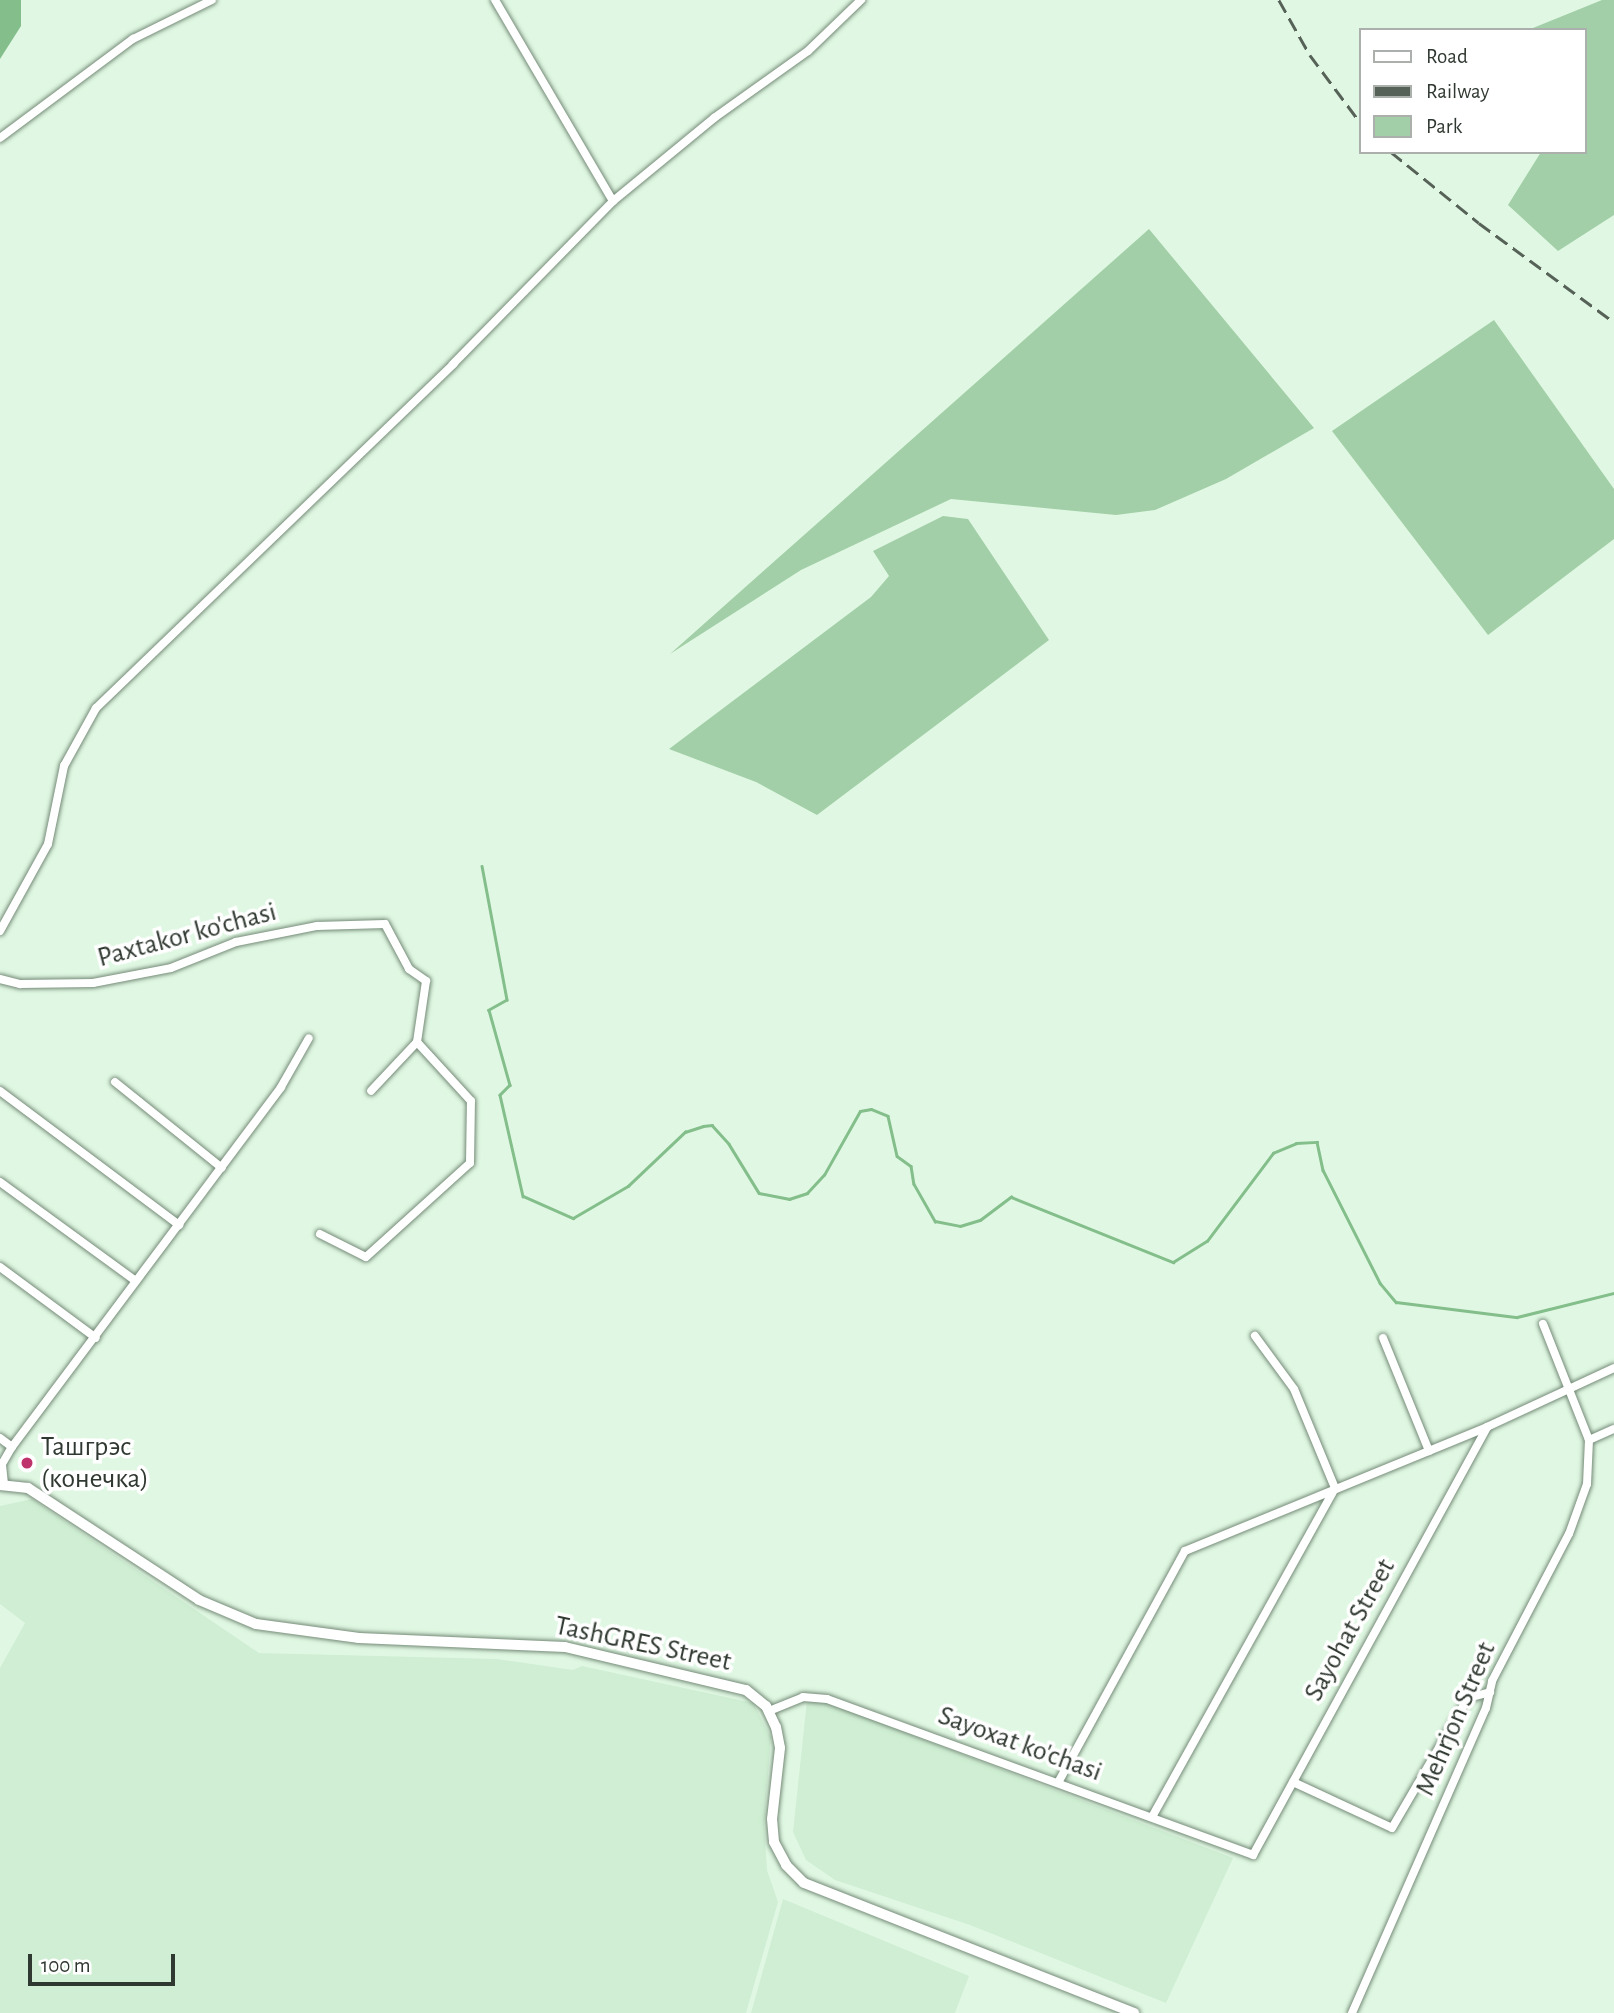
<!DOCTYPE html>
<html>
<head>
<meta charset="utf-8">
<style>
  body { margin:0 }
  #map { position:relative; width:1614px; height:2013px; overflow:hidden; background:#e0f8e3; font-family:"Alegreya Sans",sans-serif }
  div>[style] { position:absolute }
  .built>* { inset:0; background:#cfeed3 }
  .green>* { inset:0; background:#a2cfa7 }
  .water>* { inset:0; background:#83be8b }
  .stream>* { height:2.5px; margin:-1.25px; padding:0 1.25px; transform-origin:1.25px; border-radius:1.25px; background:#83be8b }
  .roads { filter:drop-shadow(0 0 2px #758b78) drop-shadow(0 0 2px #758b78) }
  .minor>* { height:8px; margin:-4px; padding:0 4px; transform-origin:4px; border-radius:4px; background:#fff }
  .secondary>* { height:10px; margin:-5px; padding:0 5px; transform-origin:5px; border-radius:5px; background:#fff }
  .rail>* { height:2.5px; margin-top:-1.25px; transform-origin:0; background:repeating-linear-gradient(90deg,#566257 0 14px,transparent 0 21px) }
  .dots>* { width:19px; height:19px; translate:-50% -50%; box-sizing:border-box; border:4px solid #fff; border-radius:50% }
  span { translate:-50% -50%; white-space:nowrap; text-align:center; line-height:1.15; -webkit-text-stroke:7px #fff; paint-order:stroke }
  .street-label { font-size:28px; color:#303931 }
  .poi-label { font-size:28px; color:#303931 }
  .left { translate:0 -50%; text-align:left }
  .legend { position:absolute; left:1359px; top:28px; width:228px; height:126px; box-sizing:border-box; background:#fff; border:2px solid #acb0ad; margin:0; padding:9px 12px; list-style:none; font-size:21px; color:#303931 }
  .legend li { display:flex; align-items:center; gap:14px; height:35px }
  .legend b { width:35px; border:2px solid #acb0ad }
  .scale { position:absolute; left:28px; top:1954px; width:147px; height:32px; box-sizing:border-box; border:4px solid #303931; border-top:0; padding-left:9px; font-size:21px; line-height:24px; white-space:nowrap; color:#303931; -webkit-text-stroke:5px #fff; paint-order:stroke }
</style>
</head>
<body>
<div id="map">
  <div class="built">
    <i style="clip-path:polygon(32px 1499px,259px 1653px,497px 1659px,573px 1670px,582px 1666px,753px 1703px,771px 1737px,764px 1823px,767px 1870px,778px 1902px,746px 2013px,0 2013px,0 1668px,25px 1623px,0 1604px,0 1506px)"></i>
    <i style="clip-path:polygon(807px 1700px,830px 1704px,1233px 1858px,1166px 2003px,970px 1925px,835px 1880px,806px 1860px,793px 1832px)"></i>
    <i style="clip-path:polygon(783px 1899px,969px 1976px,955px 2013px,751px 2013px)"></i>
  </div>
  <div class="green">
    <i style="clip-path:polygon(1602px 0,1614px 0,1614px 215px,1558px 251px,1508px 205px,1541px 152px,1584px 152px,1584px 30px,1528px 30px)"></i>
    <i style="clip-path:polygon(1149px 229px,1314px 428px,1226px 479px,1155px 510px,1116px 515px,951px 499px,801px 570px,670px 654px)"></i>
    <i style="clip-path:polygon(1494px 320px,1614px 489px,1614px 539px,1488px 635px,1332px 431px)"></i>
    <i style="clip-path:polygon(943px 516px,968px 519px,1049px 640px,817px 815px,756px 782px,669px 749px,871px 597px,889px 576px,873px 551px)"></i>
  </div>
  <div class="water">
    <i style="clip-path:polygon(0 0,21px 0,21px 26px,0 59px)"></i>
  </div>
  <div class="stream">
    <i style="left:482px;top:866px;width:136px;rotate:79.4deg"></i>
    <i style="left:507px;top:1000px;width:21px;rotate:151deg"></i>
    <i style="left:489px;top:1010px;width:78px;rotate:74.4deg"></i>
    <i style="left:510px;top:1085px;width:14px;rotate:135deg"></i>
    <i style="left:500px;top:1095px;width:104px;rotate:77.2deg"></i>
    <i style="left:523px;top:1196px;width:55px;rotate:23.7deg"></i>
    <i style="left:573px;top:1218px;width:64px;rotate:-30.2deg"></i>
    <i style="left:628px;top:1186px;width:79px;rotate:-43.5deg"></i>
    <i style="left:685px;top:1132px;width:19px;rotate:-18deg"></i>
    <i style="left:703px;top:1126px;width:9px;rotate:-6deg"></i>
    <i style="left:712px;top:1125px;width:25px;rotate:48deg"></i>
    <i style="left:729px;top:1144px;width:57px;rotate:58.5deg"></i>
    <i style="left:759px;top:1193px;width:31px;rotate:11deg"></i>
    <i style="left:789px;top:1199px;width:19px;rotate:-18deg"></i>
    <i style="left:807px;top:1193px;width:25px;rotate:-47deg"></i>
    <i style="left:824px;top:1175px;width:73px;rotate:-60.6deg"></i>
    <i style="left:860px;top:1111px;width:11px;rotate:-10deg"></i>
    <i style="left:871px;top:1109px;width:18px;rotate:22deg"></i>
    <i style="left:888px;top:1116px;width:41px;rotate:77.3deg"></i>
    <i style="left:897px;top:1156px;width:17px;rotate:36deg"></i>
    <i style="left:911px;top:1166px;width:18px;rotate:81deg"></i>
    <i style="left:914px;top:1184px;width:43px;rotate:60.4deg"></i>
    <i style="left:935px;top:1221px;width:25px;rotate:11deg"></i>
    <i style="left:960px;top:1226px;width:21px;rotate:-17deg"></i>
    <i style="left:980px;top:1220px;width:39px;rotate:-37deg"></i>
    <i style="left:1011px;top:1197px;width:175px;rotate:21.9deg"></i>
    <i style="left:1173px;top:1262px;width:40px;rotate:-32deg"></i>
    <i style="left:1207px;top:1241px;width:110px;rotate:-53.1deg"></i>
    <i style="left:1273px;top:1153px;width:25px;rotate:-23deg"></i>
    <i style="left:1296px;top:1143px;width:21px;rotate:-3deg"></i>
    <i style="left:1317px;top:1142px;width:29px;rotate:78deg"></i>
    <i style="left:1323px;top:1170px;width:127px;rotate:63.2deg"></i>
    <i style="left:1380px;top:1283px;width:25px;rotate:50deg"></i>
    <i style="left:1396px;top:1302px;width:122px;rotate:7.1deg"></i>
    <i style="left:1517px;top:1317px;width:100px;rotate:-13.9deg"></i>
  </div>
  <div class="roads">
    <div class="minor">
      <i style="left:495px;top:0;width:233px;rotate:59.6deg"></i>
      <i style="left:0;top:138px;width:166px;rotate:-36.7deg"></i>
      <i style="left:133px;top:39px;width:88px;rotate:-26.3deg"></i>
      <i style="left:0;top:931px;width:99px;rotate:-61.1deg"></i>
      <i style="left:48px;top:844px;width:80px;rotate:-78.4deg"></i>
      <i style="left:64px;top:766px;width:66px;rotate:-61.1deg"></i>
      <i style="left:96px;top:708px;width:496px;rotate:-43.9deg"></i>
      <i style="left:453px;top:364px;width:228px;rotate:-45.5deg"></i>
      <i style="left:613px;top:201px;width:131px;rotate:-39.4deg"></i>
      <i style="left:714px;top:118px;width:115px;rotate:-35.5deg"></i>
      <i style="left:808px;top:51px;width:74px;rotate:-43.9deg"></i>
      <i style="left:0;top:979px;width:21px;rotate:14deg"></i>
      <i style="left:20px;top:984px;width:73px;rotate:-0.8deg"></i>
      <i style="left:93px;top:983px;width:79px;rotate:-10.9deg"></i>
      <i style="left:171px;top:968px;width:70px;rotate:-21.8deg"></i>
      <i style="left:236px;top:942px;width:83px;rotate:-11.2deg"></i>
      <i style="left:317px;top:926px;width:68px;rotate:-1.7deg"></i>
      <i style="left:385px;top:924px;width:51px;rotate:61.9deg"></i>
      <i style="left:409px;top:969px;width:21px;rotate:35deg"></i>
      <i style="left:426px;top:981px;width:62px;rotate:98.4deg"></i>
      <i style="left:417px;top:1042px;width:67px;rotate:133.2deg"></i>
      <i style="left:115px;top:1082px;width:137px;rotate:38.8deg"></i>
      <i style="left:0;top:1091px;width:224px;rotate:36.8deg"></i>
      <i style="left:0;top:1182px;width:168px;rotate:36.1deg"></i>
      <i style="left:320px;top:1234px;width:51px;rotate:26.6deg"></i>
      <i style="left:366px;top:1257px;width:140px;rotate:-42.1deg"></i>
      <i style="left:470px;top:1163px;width:62px;rotate:-89.1deg"></i>
      <i style="left:471px;top:1101px;width:80px;rotate:-132.5deg"></i>
      <i style="left:0;top:1267px;width:119px;rotate:36.5deg"></i>
      <i style="left:1383px;top:1338px;width:122px;rotate:67.8deg"></i>
      <i style="left:0;top:1438px;width:15px;rotate:37deg"></i>
      <i style="left:1589px;top:1440px;width:27px;rotate:-24deg"></i>
      <i style="left:4px;top:1484px;width:20px;rotate:-96deg"></i>
      <i style="left:2px;top:1464px;width:20px;rotate:-60deg"></i>
      <i style="left:12px;top:1447px;width:449px;rotate:-53.2deg"></i>
      <i style="left:281px;top:1087px;width:56px;rotate:-60.3deg"></i>
      <i style="left:769px;top:1711px;width:37px;rotate:-22deg"></i>
      <i style="left:803px;top:1697px;width:24px;rotate:5deg"></i>
      <i style="left:827px;top:1699px;width:454px;rotate:20.1deg"></i>
      <i style="left:1253px;top:1855px;width:488px;rotate:-61.3deg"></i>
      <i style="left:1059px;top:1781px;width:262px;rotate:-61.3deg"></i>
      <i style="left:1185px;top:1551px;width:326px;rotate:-22.3deg"></i>
      <i style="left:1487px;top:1427px;width:140px;rotate:-24.9deg"></i>
      <i style="left:1293px;top:1782px;width:109px;rotate:24.9deg"></i>
      <i style="left:1392px;top:1828px;width:151px;rotate:-59.7deg"></i>
      <i style="left:1468px;top:1698px;width:23px;rotate:-15deg"></i>
      <i style="left:1152px;top:1817px;width:376px;rotate:-60.9deg"></i>
      <i style="left:1335px;top:1488px;width:107px;rotate:-112.5deg"></i>
      <i style="left:1294px;top:1389px;width:66px;rotate:-126.3deg"></i>
      <i style="left:1352px;top:2013px;width:333px;rotate:-66.3deg"></i>
      <i style="left:1486px;top:1708px;width:28px;rotate:-77deg"></i>
      <i style="left:1492px;top:1681px;width:166px;rotate:-62.4deg"></i>
      <i style="left:1569px;top:1534px;width:53px;rotate:-70.2deg"></i>
      <i style="left:1587px;top:1484px;width:44px;rotate:-87.4deg"></i>
      <i style="left:1589px;top:1440px;width:125px;rotate:-111.6deg"></i>
    </div>
    <div class="secondary">
      <i style="left:0;top:1485px;width:28px;rotate:6deg"></i>
      <i style="left:28px;top:1488px;width:204px;rotate:33.2deg"></i>
      <i style="left:199px;top:1600px;width:62px;rotate:22.8deg"></i>
      <i style="left:256px;top:1624px;width:104px;rotate:7.7deg"></i>
      <i style="left:359px;top:1638px;width:206px;rotate:2.5deg"></i>
      <i style="left:565px;top:1647px;width:186px;rotate:13.4deg"></i>
      <i style="left:746px;top:1690px;width:26px;rotate:39deg"></i>
      <i style="left:766px;top:1706px;width:23px;rotate:65deg"></i>
      <i style="left:776px;top:1727px;width:21px;rotate:79deg"></i>
      <i style="left:780px;top:1748px;width:71px;rotate:96.4deg"></i>
      <i style="left:772px;top:1819px;width:23px;rotate:85deg"></i>
      <i style="left:774px;top:1842px;width:26px;rotate:62deg"></i>
      <i style="left:786px;top:1865px;width:25px;rotate:45deg"></i>
      <i style="left:804px;top:1883px;width:355px;rotate:21.5deg"></i>
    </div>
  </div>
  <div class="rail">
    <i style="left:1279px;top:0;width:63px;rotate:60.6deg"></i>
    <i style="left:1310px;top:55px;width:84px;rotate:53.3deg"></i>
    <i style="left:1391px;top:152px;width:113px;rotate:38.9deg"></i>
    <i style="left:1479px;top:223px;width:167px;rotate:36.3deg"></i>
  </div>
  <div class="dots">
    <i style="left:27px;top:1463px;background:#be336c"></i>
  </div>
  <div class="street-label">
    <span style="left:187px;top:935px;rotate:-15deg">Paxtakor ko'chasi</span>
    <span style="left:1350px;top:1630px;rotate:-61deg">Sayohat Street</span>
    <span style="left:643px;top:1644px;rotate:12deg">TashGRES Street</span>
    <span style="left:1456px;top:1719px;rotate:-67deg">Mehrjon Street</span>
    <span style="left:1020px;top:1744px;rotate:20deg">Sayoxat ko'chasi</span>
  </div>
  <div class="poi-label">
    <span class="left" style="left:41px;top:1463px">Ташгрэс<br>(конечка)</span>
  </div>
  <ul class="legend">
  <li><b style="height:9px;background:#fff"></b>Road</li>
  <li><b style="height:9px;background:#566257"></b>Railway</li>
  <li><b style="height:19px;background:#a2cfa7"></b>Park</li>
  </ul>
  <div class="scale">100 m</div>
</div>
</body>
</html>
